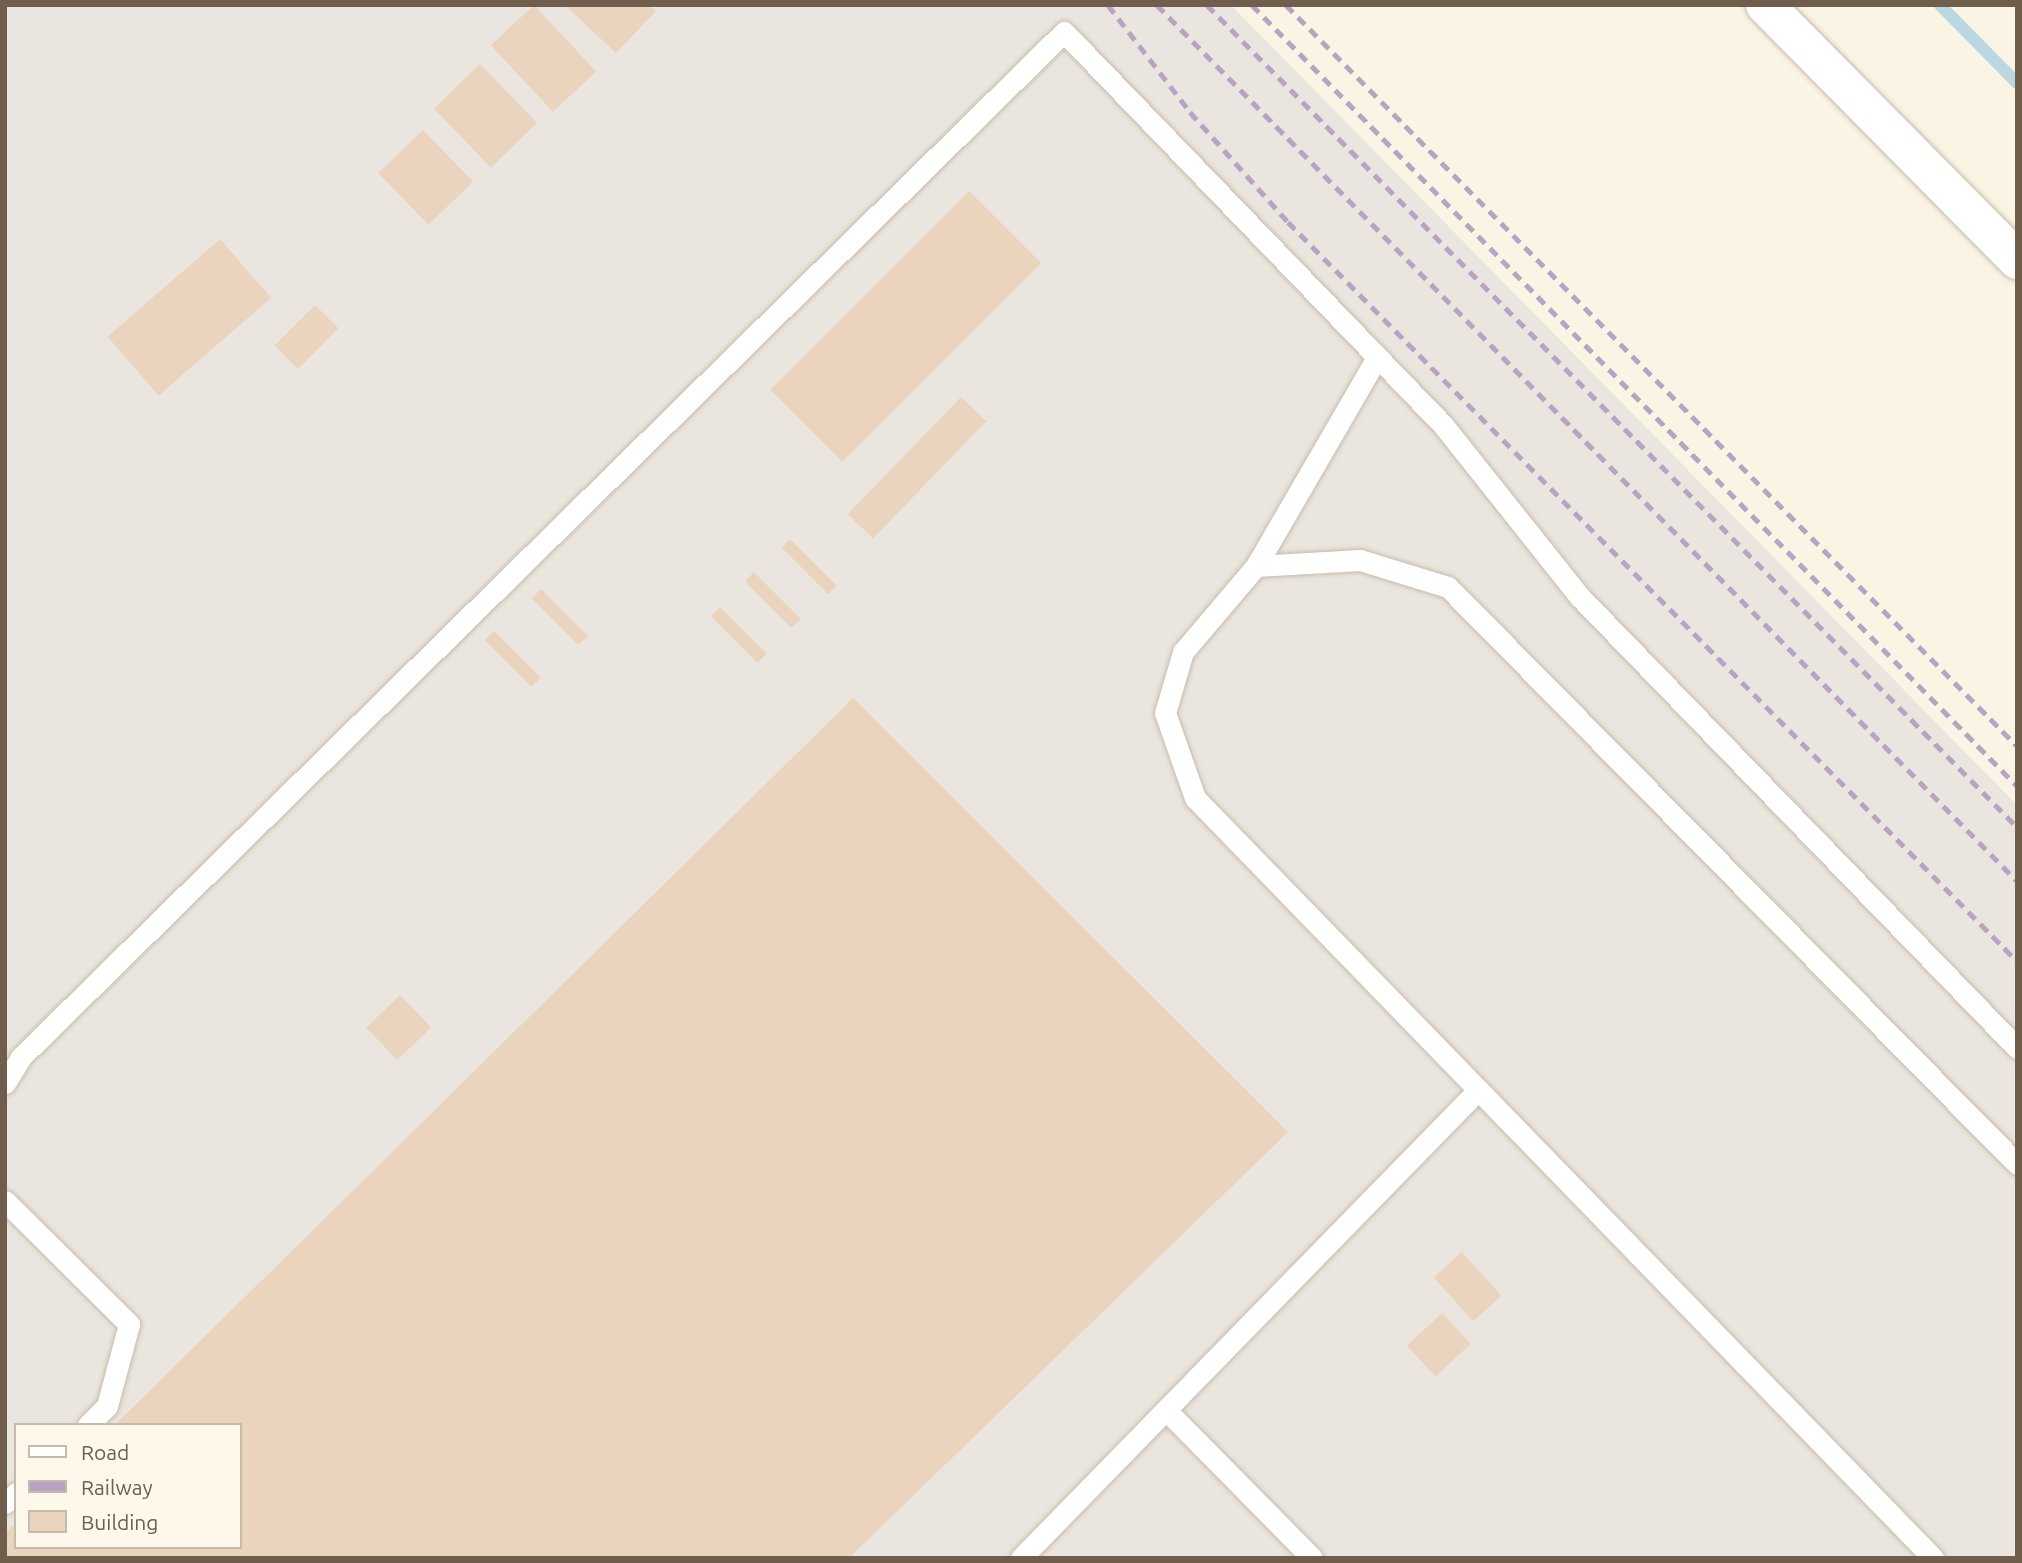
<!DOCTYPE html>
<html>
<head>
<meta charset="utf-8">
<style>
  body { margin:0 }
  #map { position:relative; width:2022px; height:1563px; overflow:hidden; background:#faf4e4; font-family:Ubuntu,sans-serif }
  div>[style] { position:absolute }
  .industrial>* { inset:0; background:#eae5de }
  .stream>* { height:12px; margin:-6px; padding:0 6px; transform-origin:6px; border-radius:6px; background:#bbd8e2 }
  .building>* { inset:0; background:#ead4bd; transform-origin:0 0 }
  .roads { filter:drop-shadow(0 0 2px #c8bbaa) drop-shadow(0 0 2px #c8bbaa) }
  .lane>* { height:21px; margin:-10.5px; padding:0 10.5px; transform-origin:10.5px; border-radius:10.5px; background:#fff }
  .secondary>* { height:38px; margin:-19px; padding:0 19px; transform-origin:19px; border-radius:19px; background:#fff }
  .rail>* { height:5px; margin-top:-2.5px; transform-origin:0; background:repeating-linear-gradient(90deg,#b8a4c2 0 10px,transparent 0 17px) }
  span { translate:-50% -50%; white-space:nowrap; text-align:center; line-height:1.15; -webkit-text-stroke:5px #fdf8ea; paint-order:stroke }
  .frame { position:absolute; inset:0; border:7px solid #705d4c; pointer-events:none }
  .legend { position:absolute; left:14px; top:1423px; width:228px; height:126px; box-sizing:border-box; background:#fdf8ea; border:2px solid #c5baab; margin:0; padding:9px 12px; list-style:none; font-size:21px; color:#705d4c }
  .legend li { display:flex; align-items:center; gap:14px; height:35px }
  .legend b { width:35px; border:2px solid #c5baab }
</style>
</head>
<body>
<div id="map">
  <div class="industrial">
    <i style="clip-path:polygon(evenodd,5px 5px,1231px 5px,2017px 805px,2017px 1558px,5px 1558px,5px 5px,16px 1425px,240px 1425px,240px 1547px,16px 1547px,16px 1425px)"></i>
  </div>
  <div class="stream">
    <i style="left:1940px;top:5px;width:110px;rotate:45.4deg"></i>
  </div>
  <div class="building">
    <i style="left:534px;top:5px;width:91px;height:59px;rotate:47deg"></i>
    <i style="clip-path:polygon(565px 5px,649px 5px,656px 11px,616px 53px)"></i>
    <i style="left:480px;top:64px;width:82px;height:64px;rotate:46deg"></i>
    <i style="left:423px;top:130px;width:72px;height:62px;rotate:46deg"></i>
    <i style="left:969px;top:191px;width:102px;height:281px;rotate:45deg"></i>
    <i style="left:220px;top:239px;width:78px;height:149px;rotate:49deg"></i>
    <i style="left:315px;top:305px;width:33px;height:57px;rotate:45deg"></i>
    <i style="left:961px;top:397px;width:35px;height:163px;rotate:44deg"></i>
    <i style="left:790px;top:539px;width:66px;height:12px;rotate:45deg"></i>
    <i style="left:754px;top:572px;width:66px;height:13px;rotate:45deg"></i>
    <i style="left:541px;top:589px;width:66px;height:13px;rotate:45deg"></i>
    <i style="left:720px;top:607px;width:66px;height:13px;rotate:45deg"></i>
    <i style="left:494px;top:631px;width:66px;height:13px;rotate:45deg"></i>
    <i style="clip-path:polygon(853px 698px,1288px 1132px,849px 1558px,5px 1558px,5px 1533px,16px 1523px,16px 1547px,240px 1547px,240px 1425px,115px 1425px)"></i>
    <i style="left:400px;top:995px;width:45px;height:47px;rotate:46deg"></i>
    <i style="left:1462px;top:1252px;width:59px;height:38px;rotate:48deg"></i>
    <i style="left:1442px;top:1313px;width:42px;height:48px;rotate:47deg"></i>
  </div>
  <div class="roads">
    <div class="lane">
      <i style="left:1256px;top:566px;width:241px;rotate:-59.9deg"></i>
      <i style="left:5px;top:1083px;width:31px;rotate:-58deg"></i>
      <i style="left:21px;top:1057px;width:1462px;rotate:-44.5deg"></i>
      <i style="left:1064px;top:32px;width:546px;rotate:46.04deg"></i>
      <i style="left:1443px;top:425px;width:220px;rotate:51.5deg"></i>
      <i style="left:1580px;top:597px;width:628px;rotate:45.9deg"></i>
      <i style="left:5px;top:1201px;width:175px;rotate:44.8deg"></i>
      <i style="left:129px;top:1324px;width:85px;rotate:105deg"></i>
      <i style="left:107px;top:1406px;width:27px;rotate:135deg"></i>
      <i style="left:1168px;top:1412px;width:205px;rotate:45.4deg"></i>
      <i style="left:5px;top:1503px;width:15px;rotate:-42deg"></i>
      <i style="left:1021px;top:1558px;width:651px;rotate:-45.68deg"></i>
      <i style="left:1933px;top:1558px;width:1059px;rotate:-134.16deg"></i>
      <i style="left:1195px;top:798px;width:90px;rotate:-109.4deg"></i>
      <i style="left:1165px;top:713px;width:64px;rotate:-73.6deg"></i>
      <i style="left:1183px;top:652px;width:113px;rotate:-49.7deg"></i>
      <i style="left:1256px;top:566px;width:104px;rotate:-3.3deg"></i>
      <i style="left:1360px;top:560px;width:92px;rotate:17.1deg"></i>
      <i style="left:1448px;top:587px;width:810px;rotate:45.4deg"></i>
    </div>
    <div class="secondary">
      <i style="left:1765px;top:5px;width:359px;rotate:45.3deg"></i>
    </div>
  </div>
  <div class="rail">
    <i style="left:1108px;top:5px;width:135px;rotate:52.5deg"></i>
    <i style="left:1190px;top:112px;width:147px;rotate:48.3deg"></i>
    <i style="left:1288px;top:222px;width:1038px;rotate:45.39deg"></i>
    <i style="left:1157px;top:5px;width:1228px;rotate:45.53deg"></i>
    <i style="left:1207px;top:5px;width:1154px;rotate:45.42deg"></i>
    <i style="left:1252px;top:5px;width:1093px;rotate:45.59deg"></i>
    <i style="left:1286px;top:5px;width:1041px;rotate:45.39deg"></i>
  </div>
  <div class="frame"></div>
  <ul class="legend">
  <li><b style="height:9px;background:#fff"></b>Road</li>
  <li><b style="height:9px;background:#b8a4c2"></b>Railway</li>
  <li><b style="height:19px;background:#ead4bd"></b>Building</li>
  </ul>
</div>
</body>
</html>
